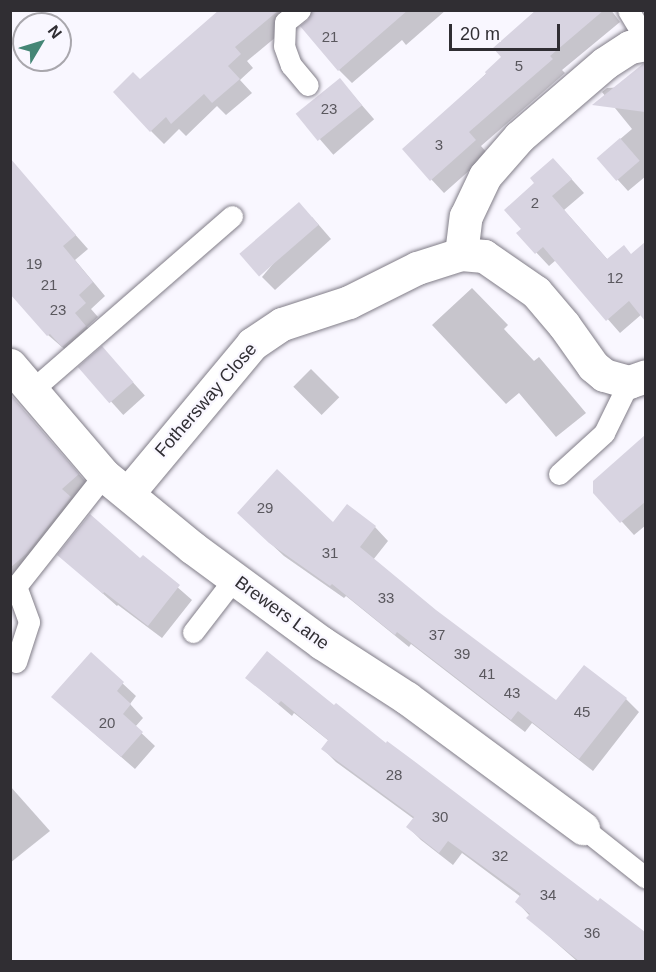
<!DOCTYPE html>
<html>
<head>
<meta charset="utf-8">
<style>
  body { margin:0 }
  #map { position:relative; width:656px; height:972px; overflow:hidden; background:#f9f7ff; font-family:Arial,sans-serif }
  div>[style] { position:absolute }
  .shadow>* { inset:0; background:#0003; transform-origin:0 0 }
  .building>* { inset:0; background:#d8d4e1; transform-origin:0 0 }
  .roads { filter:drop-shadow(0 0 2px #817d88) drop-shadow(0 0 2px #817d88) }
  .lane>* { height:21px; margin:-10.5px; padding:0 10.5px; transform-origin:10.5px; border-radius:10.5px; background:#fff }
  .street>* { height:33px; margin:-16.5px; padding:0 16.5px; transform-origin:16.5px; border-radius:16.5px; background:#fff }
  span { translate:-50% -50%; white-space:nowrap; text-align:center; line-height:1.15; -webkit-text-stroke:4.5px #f9f7ff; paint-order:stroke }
  .number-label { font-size:15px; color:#5a585e }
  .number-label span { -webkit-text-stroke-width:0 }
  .street-label { font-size:18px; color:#302e33 }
  .frame { position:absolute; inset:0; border:12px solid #302e33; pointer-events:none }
  .north { position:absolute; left:12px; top:12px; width:60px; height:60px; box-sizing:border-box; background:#f9f7ff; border:2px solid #a9a7ad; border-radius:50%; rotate:52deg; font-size:16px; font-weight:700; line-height:24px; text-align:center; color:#302e33 }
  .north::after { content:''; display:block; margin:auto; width:21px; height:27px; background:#458676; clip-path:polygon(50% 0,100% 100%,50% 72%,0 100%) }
  .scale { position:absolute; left:449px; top:24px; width:111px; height:27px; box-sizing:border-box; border:3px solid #302e33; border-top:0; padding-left:8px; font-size:18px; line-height:21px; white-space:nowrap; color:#302e33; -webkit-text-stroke:4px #f9f7ff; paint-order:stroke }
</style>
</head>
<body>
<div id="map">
  <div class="shadow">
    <i style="clip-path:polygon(221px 10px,446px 10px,406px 45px,402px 40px,352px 83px,339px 70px,313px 11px,306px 12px,247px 61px,253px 68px,240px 80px,252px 93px,226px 115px,217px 106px,186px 136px,179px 129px,164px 144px,151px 131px,140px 81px)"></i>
    <i style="clip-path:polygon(538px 10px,611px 10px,620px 22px,562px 70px,565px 73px,481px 146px,488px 154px,444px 193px,404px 150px,503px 58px)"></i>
    <i style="left:340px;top:80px;width:52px;height:54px;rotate:49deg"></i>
    <i style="clip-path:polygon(646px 86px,646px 176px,628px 191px,598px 158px,632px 129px,602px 92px,607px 88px)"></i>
    <i style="clip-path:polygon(566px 173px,584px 193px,564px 210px,608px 260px,632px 255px,646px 244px,646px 319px,642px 314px,620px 333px,556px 260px,549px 266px,518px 233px)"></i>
    <i style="clip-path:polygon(25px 178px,88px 249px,75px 260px,105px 296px,91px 309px,98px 317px,87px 327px,98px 340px,76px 359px,48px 335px,10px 291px)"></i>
    <i style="clip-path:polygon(312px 217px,331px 239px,275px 290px,262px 277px)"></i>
    <i style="clip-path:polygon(472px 288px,508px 325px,504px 329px,534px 361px,539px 357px,586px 413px,556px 437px,519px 393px,506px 404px,432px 325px)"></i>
    <i style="left:102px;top:348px;width:64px;height:29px;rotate:48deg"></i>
    <i style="left:311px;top:369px;width:40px;height:25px;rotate:45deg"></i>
    <i style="clip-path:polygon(10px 395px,91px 488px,10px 598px)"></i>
    <i style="clip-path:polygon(646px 437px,646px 525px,634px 535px,595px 492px,595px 482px)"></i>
    <i style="clip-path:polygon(334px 524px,375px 527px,388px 541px,373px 560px,435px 611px,557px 702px,626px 699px,639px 712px,593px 771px,532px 723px,525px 732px,411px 644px,409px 647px,346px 596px,344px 598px,284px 556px,252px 526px)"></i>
    <i style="clip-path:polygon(59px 555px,141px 561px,143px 557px,192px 600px,162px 638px,118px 605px,117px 606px)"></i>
    <i style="clip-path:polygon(91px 654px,136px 696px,130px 704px,143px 718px,135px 727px,155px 746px,135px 769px,67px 710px)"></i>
    <i style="clip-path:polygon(247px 678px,334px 707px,598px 903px,637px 927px,646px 934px,646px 962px,578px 962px,528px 918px,530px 916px,517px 902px,521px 897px,462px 853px,453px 865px,421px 840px,408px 827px,414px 819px,336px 762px,323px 749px,329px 741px,294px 713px,292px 716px)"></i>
    <i style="clip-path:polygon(10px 786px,50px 831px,10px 863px)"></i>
  </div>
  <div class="building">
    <i style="clip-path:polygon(219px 10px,279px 10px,235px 47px,241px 54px,228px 66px,240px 79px,212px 103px,204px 94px,171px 124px,166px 117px,150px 132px,113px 92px,133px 72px,140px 79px)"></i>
    <i style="clip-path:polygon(312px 10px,408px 10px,338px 71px,300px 26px,308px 20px)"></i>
    <i style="clip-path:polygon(536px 10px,604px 10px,550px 56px,553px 59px,469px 132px,476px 140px,430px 181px,402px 149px,486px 74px,485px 72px,501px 57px,493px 48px)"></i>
    <i style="clip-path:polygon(644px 63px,645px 112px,592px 105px)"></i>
    <i style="left:340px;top:78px;width:35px;height:57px;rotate:51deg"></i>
    <i style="left:620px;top:138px;width:30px;height:31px;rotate:49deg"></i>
    <i style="clip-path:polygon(10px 158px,76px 235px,63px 246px,93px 282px,79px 295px,86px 303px,75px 313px,86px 326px,62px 347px,50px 334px,47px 336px,10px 294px)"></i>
    <i style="clip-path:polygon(553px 158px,572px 179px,552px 196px,607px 259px,624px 245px,631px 254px,645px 242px,645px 321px,629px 301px,606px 321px,543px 247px,535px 254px,516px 233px,521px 229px,504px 210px,534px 183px,530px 178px)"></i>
    <i style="left:299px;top:202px;width:30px;height:79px;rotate:49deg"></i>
    <i style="left:102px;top:346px;width:48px;height:32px;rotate:49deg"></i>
    <i style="clip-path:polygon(10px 394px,79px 474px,62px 489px,71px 497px,26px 554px,10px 568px)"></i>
    <i style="clip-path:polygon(645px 435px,645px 502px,620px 523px,593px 493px,593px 481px)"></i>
    <i style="clip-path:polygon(277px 469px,333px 522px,347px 504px,376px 526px,360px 547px,436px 610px,556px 700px,584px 665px,627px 698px,579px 759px,518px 711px,511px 720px,397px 632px,395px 635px,332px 584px,330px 586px,269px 543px,237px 513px)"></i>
    <i style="clip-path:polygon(90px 514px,140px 558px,143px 555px,180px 585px,148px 626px,104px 592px,103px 594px,57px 555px)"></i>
    <i style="clip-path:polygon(267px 651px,334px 705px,336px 703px,386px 743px,387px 741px,414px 761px,598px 901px,600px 898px,645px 932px,645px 962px,580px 962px,526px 918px,530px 914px,515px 902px,521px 894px,448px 841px,439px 853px,406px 827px,414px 817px,321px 749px,328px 740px,281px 701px,278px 704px,245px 678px)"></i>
    <i style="clip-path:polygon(91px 652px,124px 682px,117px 691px,131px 704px,123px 714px,143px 732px,121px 757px,51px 697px)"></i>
  </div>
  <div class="roads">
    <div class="lane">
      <i style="left:300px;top:10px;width:19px;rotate:141deg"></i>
      <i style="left:285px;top:22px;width:24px;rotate:92deg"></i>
      <i style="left:284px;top:46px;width:20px;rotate:70deg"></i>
      <i style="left:291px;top:65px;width:26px;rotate:50deg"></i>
      <i style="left:628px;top:10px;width:35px;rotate:59deg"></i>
      <i style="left:32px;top:390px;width:265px;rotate:-41deg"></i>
      <i style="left:559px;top:474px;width:61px;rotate:-42.3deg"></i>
      <i style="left:604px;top:433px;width:57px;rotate:-63.9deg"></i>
      <i style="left:16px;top:586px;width:38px;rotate:70deg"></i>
      <i style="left:29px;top:622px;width:42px;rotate:108deg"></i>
      <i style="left:10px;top:594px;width:152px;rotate:-51.7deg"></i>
      <i style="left:193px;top:632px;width:67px;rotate:-52.3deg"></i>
      <i style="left:583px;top:828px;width:80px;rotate:38.4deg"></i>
    </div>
    <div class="street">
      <i style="left:461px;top:254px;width:38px;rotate:-83deg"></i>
      <i style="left:466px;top:216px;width:44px;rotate:-64.6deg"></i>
      <i style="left:485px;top:176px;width:52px;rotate:-48.9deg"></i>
      <i style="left:519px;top:137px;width:113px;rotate:-40.7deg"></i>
      <i style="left:605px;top:63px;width:30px;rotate:-33deg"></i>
      <i style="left:630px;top:47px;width:16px;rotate:-11deg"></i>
      <i style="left:10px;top:365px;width:145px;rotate:49.5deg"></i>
      <i style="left:104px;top:475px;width:115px;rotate:39.4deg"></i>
      <i style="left:193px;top:548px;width:160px;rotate:36.4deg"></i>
      <i style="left:322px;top:643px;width:101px;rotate:32.9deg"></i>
      <i style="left:407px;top:698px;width:219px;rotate:36.5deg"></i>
      <i style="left:128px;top:493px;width:194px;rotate:-50.2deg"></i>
      <i style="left:252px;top:344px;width:36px;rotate:-34deg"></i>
      <i style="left:282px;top:324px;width:71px;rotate:-18.2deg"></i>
      <i style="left:349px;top:302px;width:76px;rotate:-26.6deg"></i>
      <i style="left:417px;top:268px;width:46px;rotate:-17.7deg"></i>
      <i style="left:461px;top:254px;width:23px;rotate:5deg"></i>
      <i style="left:484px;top:256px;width:63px;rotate:34.7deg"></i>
      <i style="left:536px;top:292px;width:43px;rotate:49.7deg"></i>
      <i style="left:564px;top:325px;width:50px;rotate:54.7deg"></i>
      <i style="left:593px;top:366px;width:14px;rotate:39deg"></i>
      <i style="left:604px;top:375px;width:26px;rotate:16deg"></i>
      <i style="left:629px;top:382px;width:18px;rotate:-19deg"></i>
    </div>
  </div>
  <div class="number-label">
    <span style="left:330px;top:37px">21</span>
    <span style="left:519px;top:66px">5</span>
    <span style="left:329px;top:109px">23</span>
    <span style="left:439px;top:145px">3</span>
    <span style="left:535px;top:203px">2</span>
    <span style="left:34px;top:264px">19</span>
    <span style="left:615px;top:278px">12</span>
    <span style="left:49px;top:285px">21</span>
    <span style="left:58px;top:310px">23</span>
    <span style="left:265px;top:508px">29</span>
    <span style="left:330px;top:553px">31</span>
    <span style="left:386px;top:598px">33</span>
    <span style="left:437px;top:635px">37</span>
    <span style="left:462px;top:654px">39</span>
    <span style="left:487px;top:674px">41</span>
    <span style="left:512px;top:693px">43</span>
    <span style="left:582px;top:712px">45</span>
    <span style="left:107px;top:723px">20</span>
    <span style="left:394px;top:775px">28</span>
    <span style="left:440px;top:817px">30</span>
    <span style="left:500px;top:856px">32</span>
    <span style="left:548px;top:895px">34</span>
    <span style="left:592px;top:933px">36</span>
  </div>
  <div class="street-label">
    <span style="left:206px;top:400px;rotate:-49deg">Fothersway Close</span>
    <span style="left:282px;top:613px;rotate:36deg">Brewers Lane</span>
  </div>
  <div class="frame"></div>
  <div class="north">N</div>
  <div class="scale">20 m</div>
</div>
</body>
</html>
